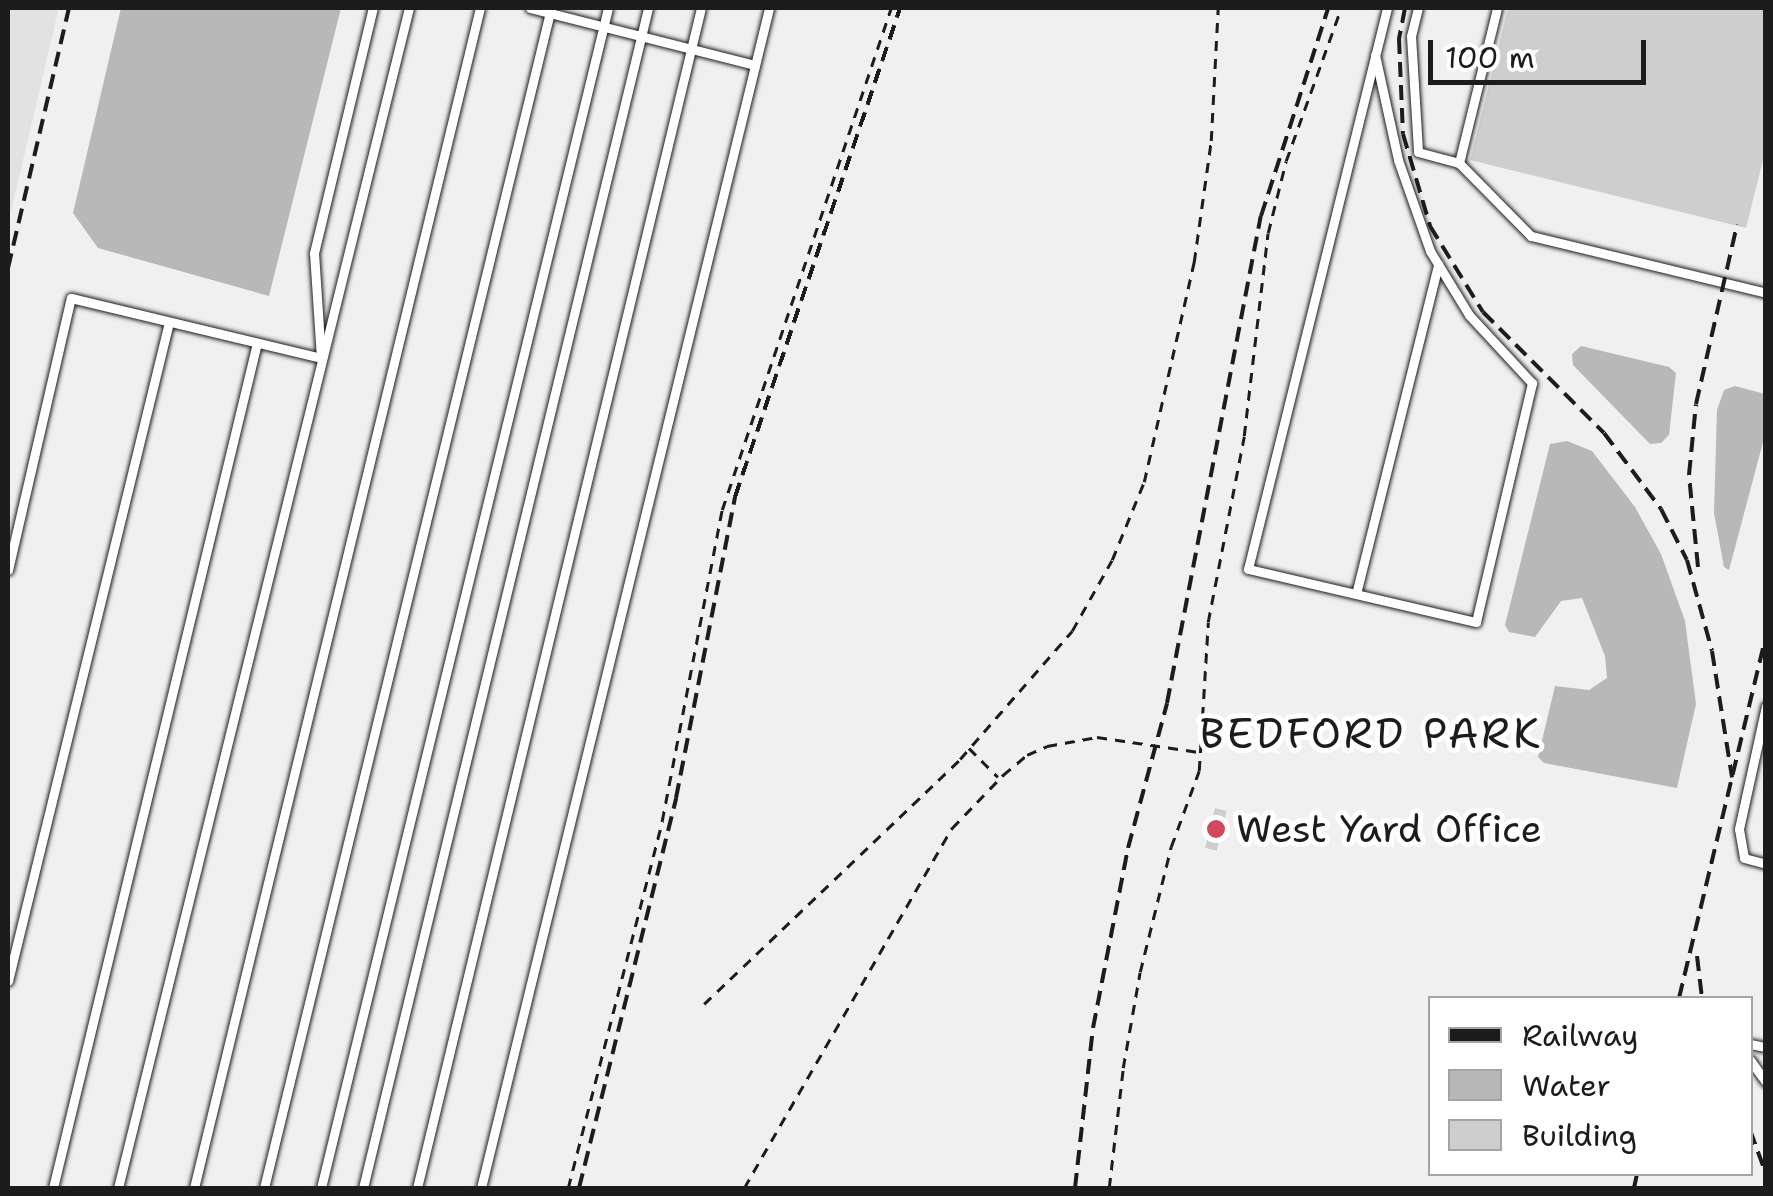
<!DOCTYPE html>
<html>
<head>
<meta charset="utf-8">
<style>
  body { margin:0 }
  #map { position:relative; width:1773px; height:1196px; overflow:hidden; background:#fff; font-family:"Shantell Sans",sans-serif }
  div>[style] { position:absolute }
  .built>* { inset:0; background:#f0f0f0 }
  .green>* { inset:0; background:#e2e2e2 }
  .water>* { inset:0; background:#b8b8b8 }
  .building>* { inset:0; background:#cecece; transform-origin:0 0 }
  .path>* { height:2.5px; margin-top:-1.25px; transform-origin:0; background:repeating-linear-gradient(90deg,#1c1c1c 0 10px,transparent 0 18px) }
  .roads { filter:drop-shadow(0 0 2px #1c1c1c) drop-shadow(0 0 2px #1c1c1c) }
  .lane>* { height:9px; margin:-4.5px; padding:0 4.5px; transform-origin:4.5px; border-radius:4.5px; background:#fff }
  .rail>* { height:4px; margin-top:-2px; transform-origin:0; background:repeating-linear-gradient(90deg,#1c1c1c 0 15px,transparent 0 23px) }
  .dots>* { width:28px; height:28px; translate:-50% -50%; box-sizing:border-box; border:5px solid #fff; border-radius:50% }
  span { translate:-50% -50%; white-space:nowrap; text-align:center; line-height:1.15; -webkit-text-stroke:10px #fff; paint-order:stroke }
  .poi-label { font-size:38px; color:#1c1c1c }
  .left { translate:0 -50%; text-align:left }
  .quarter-label { font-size:42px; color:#1c1c1c; letter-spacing:2.5px }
  .frame { position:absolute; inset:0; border:10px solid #1c1c1c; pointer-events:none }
  .legend { position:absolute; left:1428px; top:996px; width:325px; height:180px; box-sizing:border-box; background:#fff; border:2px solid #a4a4a4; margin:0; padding:12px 18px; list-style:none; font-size:30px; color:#1c1c1c }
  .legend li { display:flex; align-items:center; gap:20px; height:50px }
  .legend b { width:50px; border:2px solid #a4a4a4 }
  .scale { position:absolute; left:1428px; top:40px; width:218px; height:45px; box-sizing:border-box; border:5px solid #1c1c1c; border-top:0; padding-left:12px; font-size:30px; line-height:35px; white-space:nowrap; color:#1c1c1c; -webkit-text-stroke:8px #fff; paint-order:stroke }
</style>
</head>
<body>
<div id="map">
  <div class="built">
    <i style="clip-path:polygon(evenodd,59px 8px,1765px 8px,1765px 1188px,8px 1188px,8px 225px,59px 8px,1430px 998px,1750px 998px,1750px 1174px,1430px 1174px,1430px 998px)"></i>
  </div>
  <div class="green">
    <i style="clip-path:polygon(8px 8px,59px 8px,8px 225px)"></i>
  </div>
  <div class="water">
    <i style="clip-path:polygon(121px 8px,341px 8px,269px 296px,98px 248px,73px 213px)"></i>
    <i style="clip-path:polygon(1581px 346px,1669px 367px,1676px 373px,1669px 435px,1661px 443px,1650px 444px,1573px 365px,1572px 354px)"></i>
    <i style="clip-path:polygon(1735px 386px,1765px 394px,1766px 431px,1729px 570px,1724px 567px,1714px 513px,1717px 410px,1724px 390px)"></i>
    <i style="clip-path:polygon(1567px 441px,1592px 451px,1635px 507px,1661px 554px,1685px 621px,1696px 704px,1677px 788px,1544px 763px,1538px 757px,1555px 686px,1589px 690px,1607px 678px,1605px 656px,1582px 598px,1561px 601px,1535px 637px,1509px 632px,1505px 625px,1550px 444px)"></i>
  </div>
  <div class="building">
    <i style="clip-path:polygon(1508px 8px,1766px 8px,1766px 148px,1746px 228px,1470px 160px)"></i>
    <i style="left:1215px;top:808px;width:12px;height:41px;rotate:14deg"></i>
  </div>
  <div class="path">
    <i style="left:969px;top:748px;width:41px;rotate:45deg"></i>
    <i style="left:704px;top:1004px;width:354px;rotate:-43.7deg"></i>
    <i style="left:960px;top:759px;width:170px;rotate:-48.8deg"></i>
    <i style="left:1072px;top:631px;width:81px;rotate:-60.6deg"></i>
    <i style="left:1112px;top:560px;width:84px;rotate:-67.7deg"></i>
    <i style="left:1144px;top:482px;width:226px;rotate:-77.2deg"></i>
    <i style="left:1194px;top:262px;width:122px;rotate:-82deg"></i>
    <i style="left:1211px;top:141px;width:133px;rotate:-87deg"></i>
    <i style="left:568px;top:1188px;width:379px;rotate:-75.6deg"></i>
    <i style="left:662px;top:821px;width:317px;rotate:-79.1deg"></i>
    <i style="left:722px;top:510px;width:530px;rotate:-71.39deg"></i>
    <i style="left:744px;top:1188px;width:416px;rotate:-60deg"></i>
    <i style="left:952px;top:828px;width:74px;rotate:-46.1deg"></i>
    <i style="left:1003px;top:775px;width:31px;rotate:-40deg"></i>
    <i style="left:1027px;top:755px;width:22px;rotate:-24deg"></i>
    <i style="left:1047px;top:746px;width:51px;rotate:-10.2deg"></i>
    <i style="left:1097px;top:737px;width:103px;rotate:8.4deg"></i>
    <i style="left:1109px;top:1188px;width:121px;rotate:-83.3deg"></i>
    <i style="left:1123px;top:1068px;width:97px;rotate:-80deg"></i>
    <i style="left:1140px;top:972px;width:129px;rotate:-76.1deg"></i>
    <i style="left:1171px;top:847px;width:81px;rotate:-69.8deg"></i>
    <i style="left:1199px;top:771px;width:149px;rotate:-86.5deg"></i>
    <i style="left:1208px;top:622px;width:189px;rotate:-79deg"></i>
    <i style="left:1244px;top:436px;width:204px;rotate:-83.3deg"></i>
    <i style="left:1268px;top:233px;width:74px;rotate:-76deg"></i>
    <i style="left:1286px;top:161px;width:163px;rotate:-70.2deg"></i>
  </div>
  <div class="roads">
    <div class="lane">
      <i style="left:530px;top:8px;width:232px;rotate:14.2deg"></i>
      <i style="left:1418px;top:8px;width:29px;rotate:104deg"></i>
      <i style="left:1411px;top:36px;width:116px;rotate:86.5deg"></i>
      <i style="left:1418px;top:152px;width:42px;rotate:15deg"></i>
      <i style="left:1459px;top:163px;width:103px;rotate:45.4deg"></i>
      <i style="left:1531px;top:236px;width:242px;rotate:13.6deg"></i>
      <i style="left:1375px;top:55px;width:107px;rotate:77.6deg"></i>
      <i style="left:1398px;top:160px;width:96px;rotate:70.6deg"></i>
      <i style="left:1430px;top:251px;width:75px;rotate:58.6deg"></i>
      <i style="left:1469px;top:315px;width:93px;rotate:47.2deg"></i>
      <i style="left:1532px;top:383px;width:245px;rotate:103.2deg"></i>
      <i style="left:1476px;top:622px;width:234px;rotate:-166.9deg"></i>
      <i style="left:1248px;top:569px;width:578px;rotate:-76.08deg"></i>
      <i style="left:1459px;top:163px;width:160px;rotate:-76.2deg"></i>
      <i style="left:8px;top:570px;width:279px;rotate:-77deg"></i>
      <i style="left:71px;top:298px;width:257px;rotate:13.5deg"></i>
      <i style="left:321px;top:358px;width:105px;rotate:-93.8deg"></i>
      <i style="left:314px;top:253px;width:252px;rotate:-76.5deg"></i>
      <i style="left:1356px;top:594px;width:340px;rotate:-76deg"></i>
      <i style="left:1766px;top:706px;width:126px;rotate:102.4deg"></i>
      <i style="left:1739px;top:829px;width:29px;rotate:80deg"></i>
      <i style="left:1744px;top:858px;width:23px;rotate:15deg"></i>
      <i style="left:8px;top:981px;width:678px;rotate:-76.27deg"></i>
      <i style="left:1750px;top:1044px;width:16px;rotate:11deg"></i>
      <i style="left:1750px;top:1060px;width:27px;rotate:54deg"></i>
      <i style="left:53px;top:1188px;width:869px;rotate:-76.43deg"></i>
      <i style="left:118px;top:1188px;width:1215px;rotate:-76.15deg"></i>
      <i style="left:194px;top:1188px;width:1214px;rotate:-76.38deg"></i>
      <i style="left:264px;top:1188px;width:1214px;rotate:-76.33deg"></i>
      <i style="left:321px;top:1188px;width:1214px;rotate:-76.33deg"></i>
      <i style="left:363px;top:1188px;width:1214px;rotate:-76.42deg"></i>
      <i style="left:417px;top:1188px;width:1214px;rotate:-76.47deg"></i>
      <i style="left:481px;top:1188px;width:1215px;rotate:-76.28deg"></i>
    </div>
  </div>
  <div class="rail">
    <i style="left:1405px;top:8px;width:32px;rotate:101deg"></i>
    <i style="left:1399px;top:39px;width:95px;rotate:87.6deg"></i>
    <i style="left:1403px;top:134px;width:96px;rotate:73.6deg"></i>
    <i style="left:1430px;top:226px;width:101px;rotate:58.4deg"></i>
    <i style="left:1483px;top:312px;width:171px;rotate:45deg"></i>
    <i style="left:1604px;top:433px;width:95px;rotate:53.1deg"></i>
    <i style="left:1661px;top:509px;width:57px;rotate:63deg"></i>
    <i style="left:1687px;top:560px;width:94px;rotate:74.6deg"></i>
    <i style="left:1712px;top:651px;width:128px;rotate:81deg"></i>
    <i style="left:8px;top:268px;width:267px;rotate:-76.8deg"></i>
    <i style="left:1698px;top:567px;width:92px;rotate:-95.6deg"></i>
    <i style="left:1689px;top:475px;width:71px;rotate:-84.4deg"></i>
    <i style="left:1696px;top:404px;width:184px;rotate:-77.1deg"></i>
    <i style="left:1697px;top:956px;width:42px;rotate:83.2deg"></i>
    <i style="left:1679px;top:998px;width:372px;rotate:-76.5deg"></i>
    <i style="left:1750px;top:1130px;width:47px;rotate:70deg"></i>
    <i style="left:579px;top:1188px;width:402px;rotate:-76deg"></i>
    <i style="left:676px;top:798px;width:307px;rotate:-78.9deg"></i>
    <i style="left:735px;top:497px;width:516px;rotate:-71.35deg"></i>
    <i style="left:1075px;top:1188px;width:161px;rotate:-83.6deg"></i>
    <i style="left:1093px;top:1028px;width:183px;rotate:-79deg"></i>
    <i style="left:1128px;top:848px;width:150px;rotate:-74.9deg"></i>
    <i style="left:1167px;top:703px;width:496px;rotate:-79.1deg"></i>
    <i style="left:1261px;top:216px;width:219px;rotate:-72.1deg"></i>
    <i style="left:1634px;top:1188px;width:14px;rotate:-78deg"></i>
  </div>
  <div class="dots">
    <i style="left:1216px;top:829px;background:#d1495b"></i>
  </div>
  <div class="poi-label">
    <span class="left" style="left:1236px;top:829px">West Yard Office</span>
  </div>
  <div class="quarter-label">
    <span style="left:1371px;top:733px">BEDFORD PARK</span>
  </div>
  <div class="frame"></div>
  <ul class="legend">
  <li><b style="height:12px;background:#1c1c1c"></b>Railway</li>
  <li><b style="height:28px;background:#b8b8b8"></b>Water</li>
  <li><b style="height:28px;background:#cecece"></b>Building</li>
  </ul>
  <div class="scale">100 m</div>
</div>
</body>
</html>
